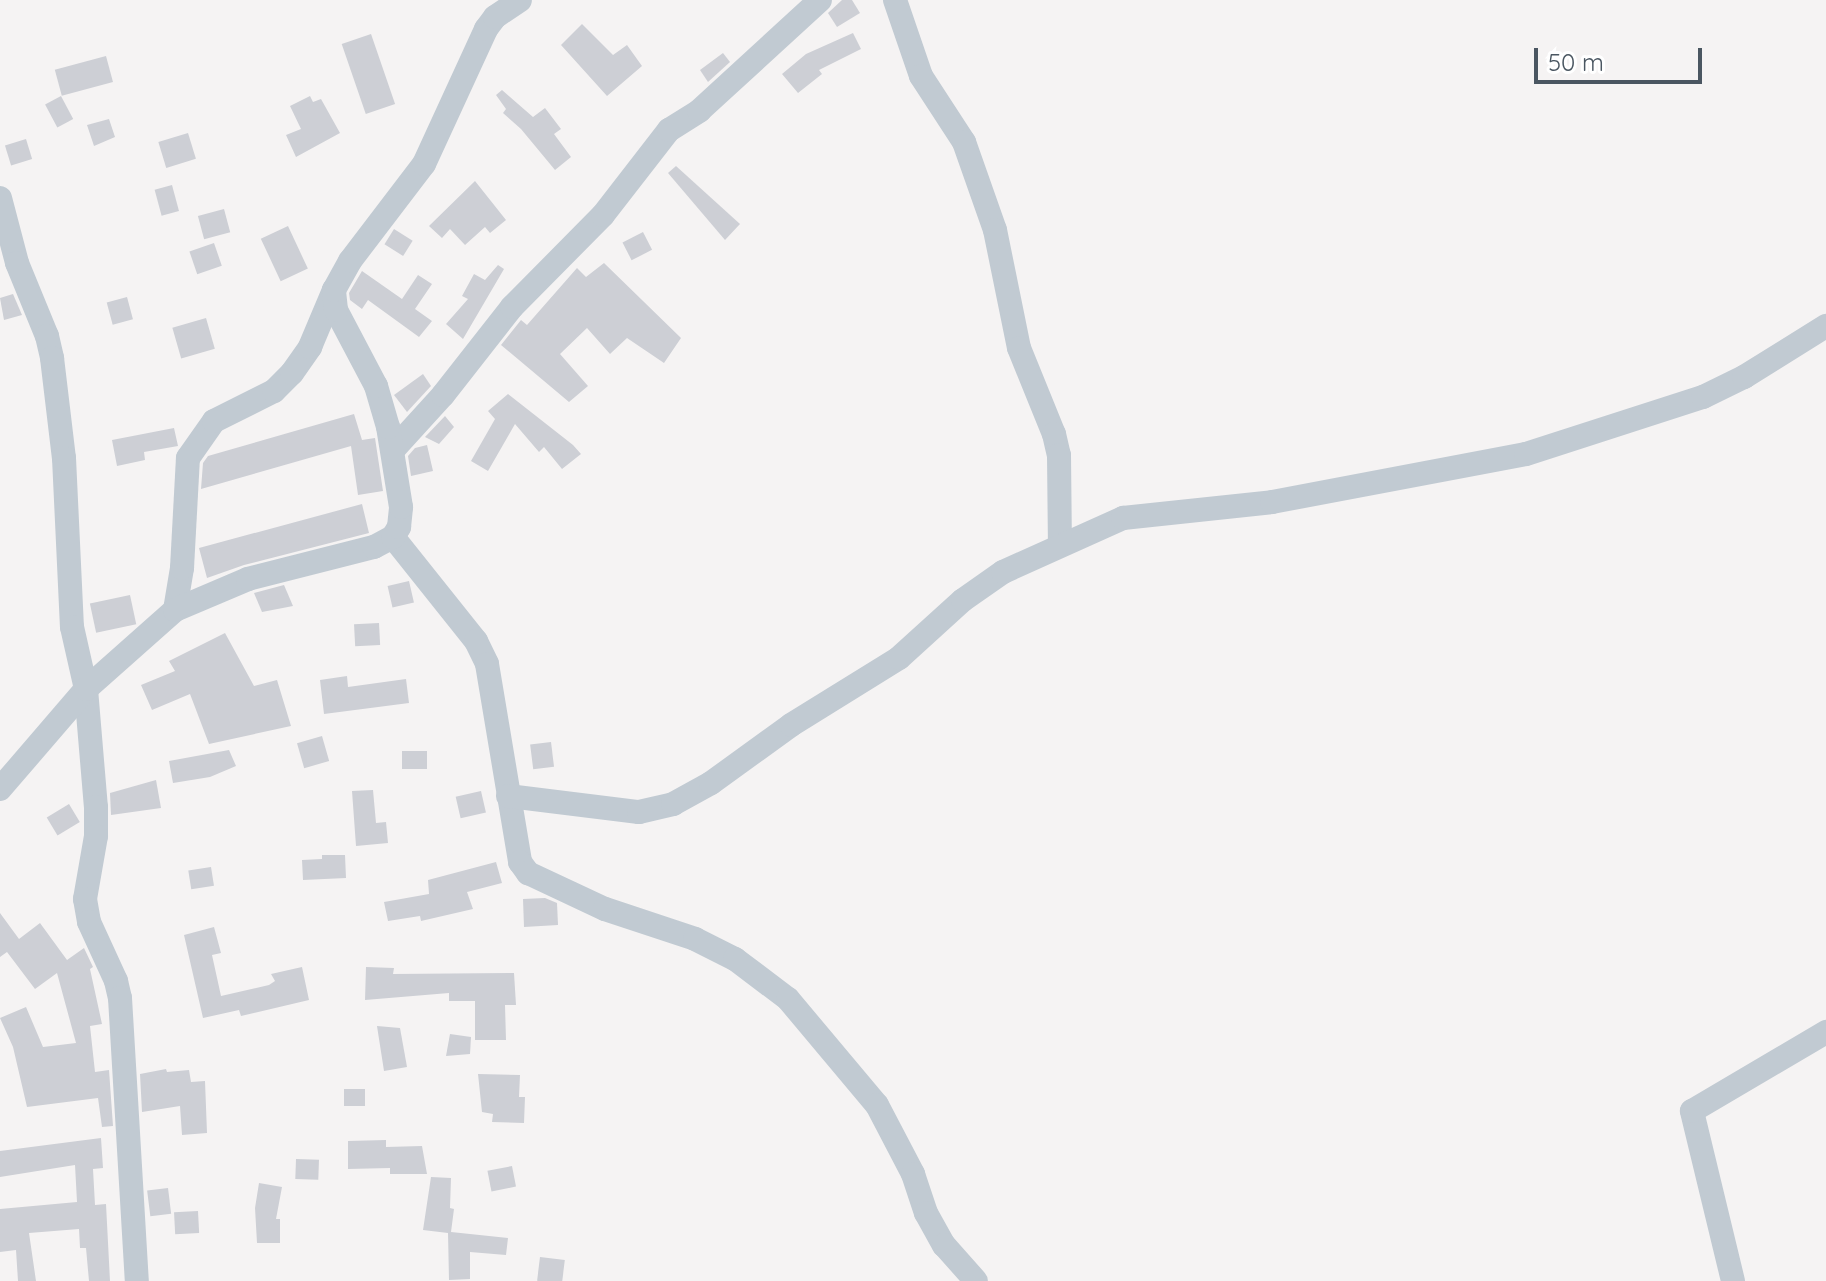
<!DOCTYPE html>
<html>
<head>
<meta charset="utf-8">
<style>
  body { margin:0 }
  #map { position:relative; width:1826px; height:1281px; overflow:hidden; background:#f5f3f3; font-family:Quicksand,sans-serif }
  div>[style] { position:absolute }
  .building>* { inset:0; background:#cdcfd5; transform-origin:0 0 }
  .street>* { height:24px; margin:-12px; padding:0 12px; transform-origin:12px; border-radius:12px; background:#c1cad2 }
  span { translate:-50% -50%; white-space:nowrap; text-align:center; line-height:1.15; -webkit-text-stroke:6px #fff; paint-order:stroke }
  .scale { position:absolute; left:1534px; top:48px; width:168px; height:36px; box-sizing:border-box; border:4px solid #4a5661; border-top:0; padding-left:10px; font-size:24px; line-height:28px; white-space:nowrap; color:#4a5661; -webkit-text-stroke:6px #fff; paint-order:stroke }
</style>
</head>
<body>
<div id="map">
  <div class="building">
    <i style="clip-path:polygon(842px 0,852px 0,860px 13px,837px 27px,828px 13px)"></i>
    <i style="clip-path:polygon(582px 24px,613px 55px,627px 45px,642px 66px,607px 96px,561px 45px)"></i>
    <i style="clip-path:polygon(853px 33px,861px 49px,819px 70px,822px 74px,798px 93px,782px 74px,806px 54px)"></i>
    <i style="left:371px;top:34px;width:74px;height:31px;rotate:71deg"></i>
    <i style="clip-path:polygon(723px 53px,730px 62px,708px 82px,700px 70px)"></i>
    <i style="left:106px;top:56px;width:27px;height:53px;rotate:75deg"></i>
    <i style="clip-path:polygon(502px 90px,533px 117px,545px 108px,561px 129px,554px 134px,571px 157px,555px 170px,521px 129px,503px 113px,506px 109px,496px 95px)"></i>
    <i style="left:61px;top:96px;width:26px;height:18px;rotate:62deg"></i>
    <i style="clip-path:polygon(310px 96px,313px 102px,321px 99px,340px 133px,296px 157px,286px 135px,301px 129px,290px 106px)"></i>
    <i style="clip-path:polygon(109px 119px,115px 137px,94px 146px,87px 125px)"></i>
    <i style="left:188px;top:133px;width:27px;height:31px;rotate:73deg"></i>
    <i style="left:26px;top:139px;width:21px;height:22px;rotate:73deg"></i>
    <i style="clip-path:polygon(676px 166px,740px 224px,725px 240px,668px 173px)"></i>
    <i style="clip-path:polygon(475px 181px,506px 220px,490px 233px,485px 227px,465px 245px,450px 229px,442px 238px,429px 226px)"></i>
    <i style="left:172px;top:185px;width:27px;height:18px;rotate:75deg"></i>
    <i style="left:224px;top:209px;width:24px;height:27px;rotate:75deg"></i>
    <i style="left:288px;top:226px;width:47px;height:30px;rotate:65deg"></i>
    <i style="left:394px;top:229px;width:22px;height:18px;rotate:32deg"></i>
    <i style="left:643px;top:232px;width:20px;height:23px;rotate:63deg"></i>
    <i style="left:214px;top:243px;width:24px;height:26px;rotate:71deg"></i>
    <i style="clip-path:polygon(604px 263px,681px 338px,664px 363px,627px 338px,610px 354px,587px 328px,560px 354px,588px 386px,569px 402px,501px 345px,521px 320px,527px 325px,577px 268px,586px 277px)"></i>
    <i style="clip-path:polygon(498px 265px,504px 269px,463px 339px,446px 324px,468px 299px,462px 296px,474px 274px,485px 280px)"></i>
    <i style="clip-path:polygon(362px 271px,402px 299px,418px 275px,432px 284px,415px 309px,432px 321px,419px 337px,368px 300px,362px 309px,350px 300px,349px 293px)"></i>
    <i style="clip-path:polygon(13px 294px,22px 315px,4px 320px,0 298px)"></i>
    <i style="left:127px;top:297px;width:23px;height:21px;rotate:75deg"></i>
    <i style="left:206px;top:318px;width:32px;height:35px;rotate:74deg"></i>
    <i style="clip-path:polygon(423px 374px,431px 386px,407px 412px,394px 395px)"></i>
    <i style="clip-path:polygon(508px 394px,573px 445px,581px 454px,562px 469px,544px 447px,539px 452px,515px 424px,488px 471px,471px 461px,495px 419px,488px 411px)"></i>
    <i style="clip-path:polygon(354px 414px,362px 440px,375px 438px,383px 491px,358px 495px,351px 446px,201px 489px,203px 463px,208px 456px)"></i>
    <i style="clip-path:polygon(445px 416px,454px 427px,439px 444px,425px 437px)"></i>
    <i style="clip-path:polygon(174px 428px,178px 446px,144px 452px,145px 460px,117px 466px,112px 440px)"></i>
    <i style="clip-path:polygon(427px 445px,433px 471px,411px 476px,408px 456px,415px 448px)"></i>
    <i style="clip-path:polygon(362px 504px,369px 533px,244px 565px,207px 578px,199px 548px)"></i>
    <i style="left:409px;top:581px;width:22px;height:22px;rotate:77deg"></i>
    <i style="clip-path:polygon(284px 585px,293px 606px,262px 612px,254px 593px)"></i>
    <i style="left:130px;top:595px;width:30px;height:41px;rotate:78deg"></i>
    <i style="left:379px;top:623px;width:22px;height:25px;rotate:87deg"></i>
    <i style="clip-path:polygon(225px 633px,254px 686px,277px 680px,291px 726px,209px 744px,190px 694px,152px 710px,141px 685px,175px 671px,169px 661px)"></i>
    <i style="clip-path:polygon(347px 676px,348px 687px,406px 679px,409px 703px,324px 714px,320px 680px)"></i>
    <i style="left:322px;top:736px;width:26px;height:26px;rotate:74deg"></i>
    <i style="left:551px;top:742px;width:25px;height:21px;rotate:83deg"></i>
    <i style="clip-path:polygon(229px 750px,236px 766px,210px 777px,173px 783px,169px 761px)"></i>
    <i style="left:402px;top:751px;width:25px;height:18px"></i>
    <i style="clip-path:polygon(156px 780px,161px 808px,111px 815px,110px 793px)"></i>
    <i style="clip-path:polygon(373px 790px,376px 823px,386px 822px,388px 843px,356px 846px,352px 791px)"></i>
    <i style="left:481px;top:791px;width:22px;height:26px;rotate:77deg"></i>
    <i style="left:69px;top:804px;width:21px;height:26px;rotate:59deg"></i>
    <i style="clip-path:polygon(322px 855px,345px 855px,346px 878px,303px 880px,302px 860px,322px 859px)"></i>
    <i style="clip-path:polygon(496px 862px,502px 883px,467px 892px,473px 909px,421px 921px,420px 916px,388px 921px,384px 902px,429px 894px,428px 880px)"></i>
    <i style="left:211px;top:867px;width:19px;height:23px;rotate:81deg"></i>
    <i style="clip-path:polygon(545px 898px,557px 903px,558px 925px,524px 927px,523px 899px)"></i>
    <i style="clip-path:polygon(0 913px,19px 939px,40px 923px,67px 960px,84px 948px,93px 967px,90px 969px,102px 1024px,90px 1026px,95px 1072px,109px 1070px,113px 1126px,102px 1127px,98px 1098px,27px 1107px,13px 1047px,0 1018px,26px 1007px,43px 1047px,76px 1043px,57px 973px,35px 989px,7px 952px,0 957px)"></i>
    <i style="clip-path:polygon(214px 927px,221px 953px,212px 955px,221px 996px,269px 985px,275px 981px,271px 974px,302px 967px,309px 1000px,241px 1016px,239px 1010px,203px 1018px,184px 935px)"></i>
    <i style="clip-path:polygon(366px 967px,394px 968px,393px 974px,514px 973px,516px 1005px,505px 1005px,506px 1040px,475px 1040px,475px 1001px,449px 1001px,449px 993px,365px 1000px)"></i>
    <i style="clip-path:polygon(377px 1026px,400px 1028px,407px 1067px,384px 1071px)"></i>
    <i style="clip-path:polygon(450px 1034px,471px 1037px,470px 1054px,446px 1056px)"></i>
    <i style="clip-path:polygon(166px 1069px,167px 1072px,189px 1070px,191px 1082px,205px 1081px,207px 1133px,182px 1135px,180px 1106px,142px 1112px,140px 1074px)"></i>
    <i style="clip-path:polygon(478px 1074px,520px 1075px,519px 1097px,525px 1097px,524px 1123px,492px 1122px,493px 1114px,482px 1112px)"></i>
    <i style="left:344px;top:1089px;width:21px;height:17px"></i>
    <i style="clip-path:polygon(101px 1138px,103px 1168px,93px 1169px,95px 1205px,106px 1204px,110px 1281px,89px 1281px,86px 1248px,80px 1248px,79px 1229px,29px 1233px,36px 1281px,18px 1281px,16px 1250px,0 1252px,0 1209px,77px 1202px,75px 1165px,0 1177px,0 1151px)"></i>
    <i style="clip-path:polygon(386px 1140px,386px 1147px,422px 1146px,427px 1174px,390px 1174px,390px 1168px,348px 1169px,348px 1141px)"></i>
    <i style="left:296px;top:1159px;width:23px;height:20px;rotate:2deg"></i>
    <i style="left:512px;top:1166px;width:21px;height:25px;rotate:79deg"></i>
    <i style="clip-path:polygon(431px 1177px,451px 1178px,450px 1208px,454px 1209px,451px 1232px,508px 1238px,506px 1255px,470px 1252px,470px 1279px,449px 1280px,448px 1233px,423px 1230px)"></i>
    <i style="clip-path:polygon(259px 1183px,282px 1187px,276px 1219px,280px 1219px,280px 1243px,257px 1243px,255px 1208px)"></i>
    <i style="left:168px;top:1188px;width:26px;height:21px;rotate:83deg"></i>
    <i style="left:198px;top:1211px;width:22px;height:24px;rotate:87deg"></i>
    <i style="left:540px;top:1257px;width:25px;height:24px;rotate:7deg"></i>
  </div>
  <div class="street">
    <i style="left:895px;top:0;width:80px;rotate:71.1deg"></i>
    <i style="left:921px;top:76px;width:79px;rotate:56.9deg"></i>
    <i style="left:964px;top:142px;width:93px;rotate:70.6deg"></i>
    <i style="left:995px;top:230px;width:120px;rotate:78.5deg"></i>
    <i style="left:1019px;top:348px;width:93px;rotate:67.9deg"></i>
    <i style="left:1054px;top:434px;width:22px;rotate:77deg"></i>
    <i style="left:1059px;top:455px;width:90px;rotate:89.4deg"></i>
    <i style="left:0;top:198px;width:67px;rotate:75.3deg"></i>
    <i style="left:17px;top:263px;width:79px;rotate:67.7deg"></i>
    <i style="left:47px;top:336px;width:23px;rotate:77deg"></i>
    <i style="left:52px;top:358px;width:101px;rotate:83.2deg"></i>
    <i style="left:64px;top:458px;width:169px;rotate:87.3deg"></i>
    <i style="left:72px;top:627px;width:64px;rotate:77.3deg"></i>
    <i style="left:86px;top:689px;width:118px;rotate:85.2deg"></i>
    <i style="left:96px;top:807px;width:29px;rotate:90deg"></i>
    <i style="left:96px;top:836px;width:64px;rotate:99.9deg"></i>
    <i style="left:85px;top:899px;width:23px;rotate:80deg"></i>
    <i style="left:89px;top:922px;width:65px;rotate:65.4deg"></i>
    <i style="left:116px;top:981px;width:17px;rotate:77deg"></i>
    <i style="left:120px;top:998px;width:284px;rotate:86.6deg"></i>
    <i style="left:393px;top:450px;width:74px;rotate:-47.7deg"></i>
    <i style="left:443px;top:395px;width:112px;rotate:-51.9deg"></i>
    <i style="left:512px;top:307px;width:129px;rotate:-45.3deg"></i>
    <i style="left:603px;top:215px;width:108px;rotate:-52.2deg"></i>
    <i style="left:669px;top:130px;width:36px;rotate:-32deg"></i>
    <i style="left:699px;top:111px;width:164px;rotate:-42.5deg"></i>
    <i style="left:393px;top:537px;width:133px;rotate:51.4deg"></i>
    <i style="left:476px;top:641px;width:25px;rotate:64deg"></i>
    <i style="left:487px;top:664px;width:201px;rotate:80.5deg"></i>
    <i style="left:520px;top:862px;width:14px;rotate:54deg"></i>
    <i style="left:528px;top:873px;width:85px;rotate:25.1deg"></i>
    <i style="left:605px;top:909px;width:95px;rotate:18.4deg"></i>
    <i style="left:695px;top:939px;width:45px;rotate:26.6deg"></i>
    <i style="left:735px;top:959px;width:66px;rotate:37deg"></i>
    <i style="left:788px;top:999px;width:138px;rotate:50deg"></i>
    <i style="left:877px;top:1105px;width:78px;rotate:62.4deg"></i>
    <i style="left:913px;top:1174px;width:41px;rotate:71.6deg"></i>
    <i style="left:926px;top:1213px;width:37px;rotate:61deg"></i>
    <i style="left:944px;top:1245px;width:48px;rotate:48.4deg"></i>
    <i style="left:175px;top:610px;width:43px;rotate:-80.5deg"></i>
    <i style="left:182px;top:568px;width:110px;rotate:-86.9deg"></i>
    <i style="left:188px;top:458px;width:45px;rotate:-54.9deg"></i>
    <i style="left:214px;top:421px;width:67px;rotate:-26.6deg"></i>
    <i style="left:274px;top:391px;width:25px;rotate:-45deg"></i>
    <i style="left:292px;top:373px;width:32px;rotate:-55deg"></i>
    <i style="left:310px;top:347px;width:62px;rotate:-67.2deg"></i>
    <i style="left:0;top:789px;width:132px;rotate:-49.3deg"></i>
    <i style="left:86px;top:689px;width:119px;rotate:-41.6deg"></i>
    <i style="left:175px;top:610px;width:79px;rotate:-23deg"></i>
    <i style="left:248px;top:579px;width:130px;rotate:-14.3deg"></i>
    <i style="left:374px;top:547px;width:21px;rotate:-28deg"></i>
    <i style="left:393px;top:537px;width:12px;rotate:-59deg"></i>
    <i style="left:399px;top:527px;width:20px;rotate:-84deg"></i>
    <i style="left:401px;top:507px;width:81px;rotate:-99.2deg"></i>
    <i style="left:388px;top:427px;width:43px;rotate:-106.3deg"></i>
    <i style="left:376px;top:386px;width:86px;rotate:-117.8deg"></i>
    <i style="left:336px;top:310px;width:20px;rotate:-96deg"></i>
    <i style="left:334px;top:290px;width:33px;rotate:-61deg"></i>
    <i style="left:350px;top:261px;width:122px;rotate:-52.7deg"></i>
    <i style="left:424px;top:164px;width:149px;rotate:-65.3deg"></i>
    <i style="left:486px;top:29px;width:15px;rotate:-53deg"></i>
    <i style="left:495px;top:17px;width:30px;rotate:-34deg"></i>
    <i style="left:508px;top:796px;width:132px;rotate:7deg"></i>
    <i style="left:639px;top:812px;width:35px;rotate:-13deg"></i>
    <i style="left:673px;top:804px;width:43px;rotate:-28.9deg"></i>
    <i style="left:711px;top:783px;width:99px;rotate:-35.9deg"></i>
    <i style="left:791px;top:725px;width:127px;rotate:-31.8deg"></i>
    <i style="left:899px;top:658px;width:86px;rotate:-42.2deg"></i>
    <i style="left:963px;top:600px;width:49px;rotate:-35deg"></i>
    <i style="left:1003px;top:572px;width:132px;rotate:-24.2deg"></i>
    <i style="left:1123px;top:518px;width:150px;rotate:-6.1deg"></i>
    <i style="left:1272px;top:502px;width:258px;rotate:-10.7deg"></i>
    <i style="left:1526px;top:454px;width:186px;rotate:-17.9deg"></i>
    <i style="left:1703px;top:397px;width:46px;rotate:-26deg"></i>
    <i style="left:1744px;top:377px;width:97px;rotate:-31.9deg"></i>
    <i style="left:1733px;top:1281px;width:175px;rotate:-103.6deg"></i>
    <i style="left:1692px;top:1111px;width:156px;rotate:-30.5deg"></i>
  </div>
  <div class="scale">50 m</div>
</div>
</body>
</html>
